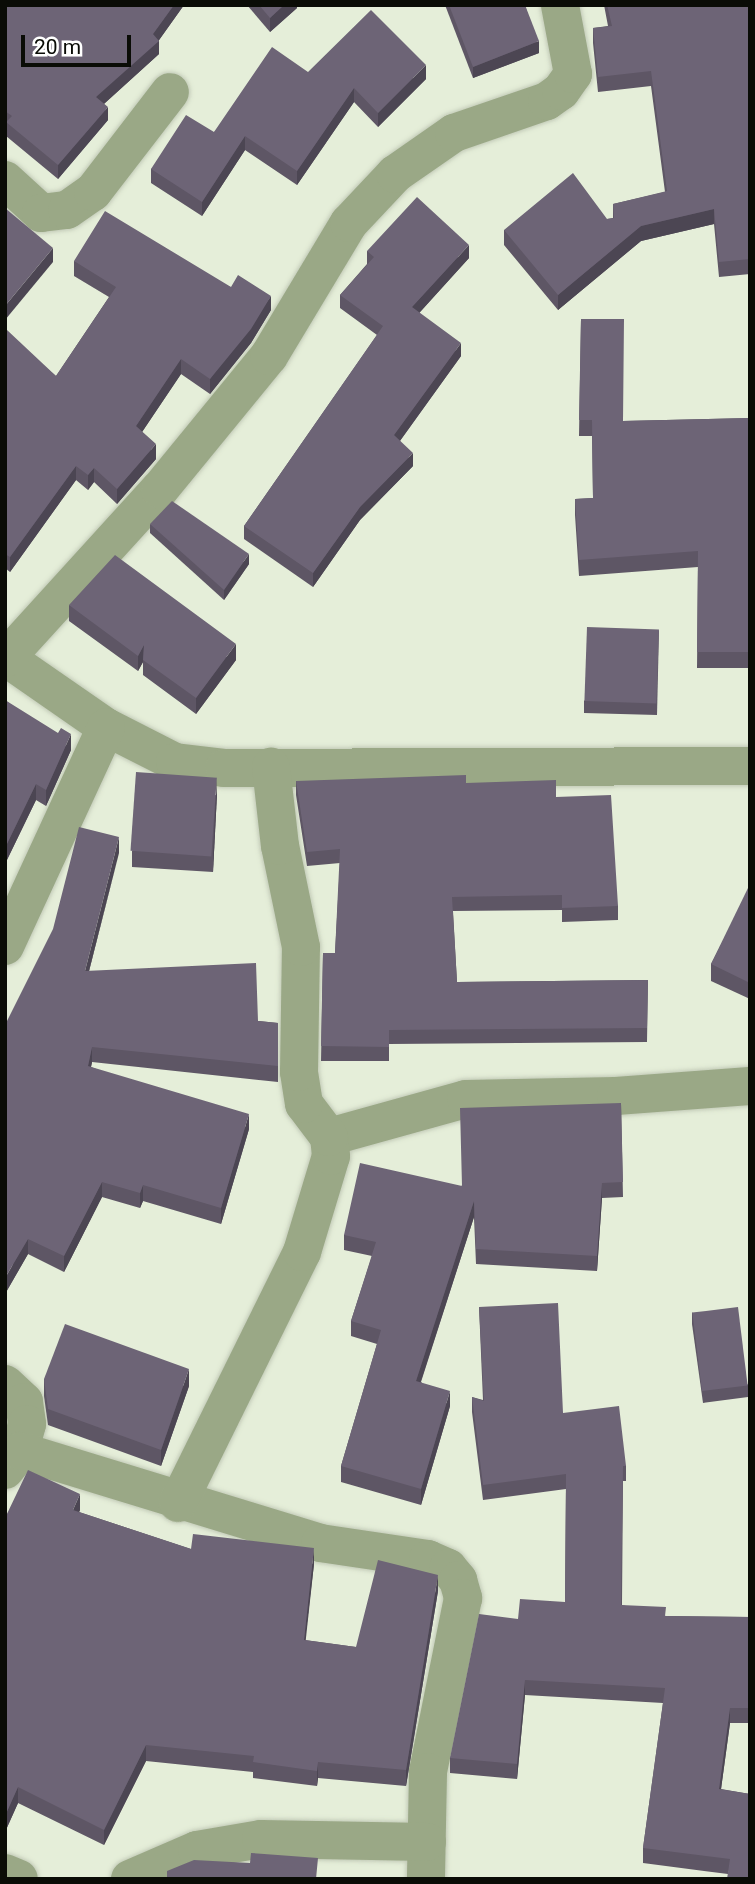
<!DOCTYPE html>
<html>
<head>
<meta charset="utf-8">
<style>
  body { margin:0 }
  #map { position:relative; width:755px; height:1884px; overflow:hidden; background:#e5eed9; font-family:Roboto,sans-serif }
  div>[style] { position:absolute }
  .roads { filter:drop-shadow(0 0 2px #c2cab7) drop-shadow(0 0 2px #c2cab7) }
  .minor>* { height:38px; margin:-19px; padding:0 19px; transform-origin:19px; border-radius:19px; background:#9aa886 }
  .wall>* { inset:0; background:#5e5665 }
  .shaded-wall>* { inset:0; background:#4c4653 }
  .building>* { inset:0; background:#6d6476; transform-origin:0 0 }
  span { translate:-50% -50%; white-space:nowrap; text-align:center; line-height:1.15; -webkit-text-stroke:7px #fff; paint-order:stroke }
  .frame { position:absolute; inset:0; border:7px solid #0a0c06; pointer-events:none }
  .scale { position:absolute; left:21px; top:35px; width:110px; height:32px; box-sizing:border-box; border:4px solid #0a0c06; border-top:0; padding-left:9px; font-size:21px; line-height:24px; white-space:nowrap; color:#0a0c06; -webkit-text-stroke:5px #fff; paint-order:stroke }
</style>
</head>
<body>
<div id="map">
  <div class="roads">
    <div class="minor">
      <i style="left:5px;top:180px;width:49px;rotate:42.5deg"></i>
      <i style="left:41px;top:213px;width:26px;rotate:-7deg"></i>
      <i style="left:67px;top:210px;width:32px;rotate:-35deg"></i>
      <i style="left:93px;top:192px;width:126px;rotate:-52.4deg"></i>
      <i style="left:5px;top:657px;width:123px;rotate:34.7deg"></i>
      <i style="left:106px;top:727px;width:77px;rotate:26.9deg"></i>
      <i style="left:175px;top:762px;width:49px;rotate:7deg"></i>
      <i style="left:224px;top:768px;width:526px;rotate:-0.22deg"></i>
      <i style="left:6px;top:658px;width:229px;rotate:-47.7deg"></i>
      <i style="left:160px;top:489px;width:172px;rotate:-50.7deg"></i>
      <i style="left:269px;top:356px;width:155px;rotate:-59deg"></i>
      <i style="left:349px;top:223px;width:67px;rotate:-46.8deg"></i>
      <i style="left:395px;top:174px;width:72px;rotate:-34.8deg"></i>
      <i style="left:454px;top:133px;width:98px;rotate:-19deg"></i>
      <i style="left:547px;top:101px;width:17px;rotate:-36deg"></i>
      <i style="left:561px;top:91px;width:21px;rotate:-55deg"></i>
      <i style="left:573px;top:74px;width:70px;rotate:-100.7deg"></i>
      <i style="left:5px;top:946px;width:241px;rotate:-65.2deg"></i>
      <i style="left:329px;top:1137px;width:142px;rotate:-15.5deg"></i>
      <i style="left:466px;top:1099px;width:150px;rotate:-1.1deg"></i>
      <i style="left:616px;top:1096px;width:134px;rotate:-4.3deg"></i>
      <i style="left:5px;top:1384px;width:26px;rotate:43deg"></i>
      <i style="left:24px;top:1402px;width:22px;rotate:82deg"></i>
      <i style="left:27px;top:1424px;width:28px;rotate:105deg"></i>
      <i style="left:20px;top:1451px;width:24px;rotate:128deg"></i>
      <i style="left:20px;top:1451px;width:314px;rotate:17deg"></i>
      <i style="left:320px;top:1543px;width:109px;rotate:8.4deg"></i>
      <i style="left:428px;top:1559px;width:22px;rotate:24deg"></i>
      <i style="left:448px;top:1568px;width:16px;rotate:50deg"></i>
      <i style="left:458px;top:1580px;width:19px;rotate:74deg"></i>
      <i style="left:463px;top:1598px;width:177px;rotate:101.4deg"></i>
      <i style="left:428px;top:1772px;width:107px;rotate:91.1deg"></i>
      <i style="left:178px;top:1503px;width:280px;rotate:-63.7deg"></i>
      <i style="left:302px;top:1252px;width:100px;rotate:-73.2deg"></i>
      <i style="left:331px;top:1156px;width:19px;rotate:-96deg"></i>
      <i style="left:329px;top:1137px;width:41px;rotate:-127.1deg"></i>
      <i style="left:304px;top:1104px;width:32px;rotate:-99deg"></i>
      <i style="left:299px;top:1072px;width:125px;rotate:-89.1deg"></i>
      <i style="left:301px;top:947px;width:103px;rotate:-101.7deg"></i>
      <i style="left:280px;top:846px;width:80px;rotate:-96.5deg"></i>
      <i style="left:5px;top:1873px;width:15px;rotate:23deg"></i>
      <i style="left:130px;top:1879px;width:73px;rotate:-23.4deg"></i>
      <i style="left:197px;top:1850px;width:65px;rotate:-9.8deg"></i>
      <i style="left:261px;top:1839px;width:166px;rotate:1deg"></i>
    </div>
  </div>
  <div class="wall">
    <i style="clip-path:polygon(5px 5px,184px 5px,159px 40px,159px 54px,104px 104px,108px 120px,58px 179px,6px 136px,6px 125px,5px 124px)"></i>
    <i style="clip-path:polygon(247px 5px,297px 5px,297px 8px,270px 32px)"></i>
    <i style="clip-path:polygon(445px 5px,525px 5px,539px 53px,473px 78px)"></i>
    <i style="clip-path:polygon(604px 5px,750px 5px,750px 274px,719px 277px,714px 224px,641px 241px,558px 310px,504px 245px,504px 230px,607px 219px,613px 218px,613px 204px,665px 192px,651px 86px,598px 92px,593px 43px,593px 28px,608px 26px)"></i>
    <i style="clip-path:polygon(308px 72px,426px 79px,378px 127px,354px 102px,297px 185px,245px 150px,202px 216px,151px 183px,151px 169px,214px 132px)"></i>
    <i style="clip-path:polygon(367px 251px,469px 258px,419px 313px,461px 356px,400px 441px,413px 466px,360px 520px,313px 587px,244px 539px,244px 526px,377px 335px,340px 308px,340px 295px,367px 264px)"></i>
    <i style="clip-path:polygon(74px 261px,231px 287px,271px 310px,251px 343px,210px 394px,181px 374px,142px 432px,156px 459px,117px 504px,94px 482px,88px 490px,76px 480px,10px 572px,5px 568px,5px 333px,56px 376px,109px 297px,74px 276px)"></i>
    <i style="clip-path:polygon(581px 319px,623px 421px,750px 418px,750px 668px,697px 668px,698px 567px,579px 576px,575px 515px,575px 499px,593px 498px,592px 436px,579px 436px)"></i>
    <i style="clip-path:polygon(150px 524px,249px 564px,224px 600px,150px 533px)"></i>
    <i style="clip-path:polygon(69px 605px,236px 660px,196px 714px,143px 675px,143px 662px,138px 671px,69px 621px)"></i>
    <i style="clip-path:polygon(659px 630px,657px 715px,584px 713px,584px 701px)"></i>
    <i style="clip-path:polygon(5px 700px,71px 750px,46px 806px,36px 800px,5px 864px)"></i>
    <i style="clip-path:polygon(296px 781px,466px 783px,556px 797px,618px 906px,618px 920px,562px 922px,562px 910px,453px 911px,457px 982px,648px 980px,647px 1042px,389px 1044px,389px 1061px,321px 1061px,323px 953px,335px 953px,340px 863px,307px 866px,296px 795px)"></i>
    <i style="clip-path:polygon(217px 794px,213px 872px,132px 867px,132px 851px)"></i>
    <i style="clip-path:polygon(119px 853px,89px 971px,258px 1021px,278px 1023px,278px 1082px,92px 1062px,91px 1067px,249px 1129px,221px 1224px,143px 1201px,140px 1208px,102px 1197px,64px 1272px,28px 1254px,5px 1294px)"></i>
    <i style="clip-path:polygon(750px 889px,750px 999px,711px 981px,711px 964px)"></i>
    <i style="clip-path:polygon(621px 1103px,623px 1197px,602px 1198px,597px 1271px,476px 1264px,474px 1217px,421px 1382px,450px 1406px,421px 1505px,341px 1482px,341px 1466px,377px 1344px,351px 1336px,351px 1321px,372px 1256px,344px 1250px,344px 1235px,461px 1186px)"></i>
    <i style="clip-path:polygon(479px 1307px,563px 1413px,626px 1466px,626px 1481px,623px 1481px,622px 1605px,666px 1616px,750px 1617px,750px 1723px,730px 1723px,721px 1789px,750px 1794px,728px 1874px,643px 1863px,643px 1848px,663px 1703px,525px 1695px,517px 1779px,450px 1773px,450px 1758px,518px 1619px,565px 1602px,566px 1489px,483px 1500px,472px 1412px,472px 1397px,483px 1400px)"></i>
    <i style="clip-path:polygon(692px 1312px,748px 1385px,748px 1397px,703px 1403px,692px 1324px)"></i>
    <i style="clip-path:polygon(44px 1379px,189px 1386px,161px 1466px,48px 1425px,44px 1396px)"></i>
    <i style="clip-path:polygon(80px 1510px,79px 1512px,191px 1549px,314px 1564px,305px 1640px,356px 1647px,438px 1591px,406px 1786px,318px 1778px,317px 1786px,253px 1778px,253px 1772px,146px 1761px,104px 1845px,18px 1803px,5px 1832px,5px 1518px)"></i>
  </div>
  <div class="shaded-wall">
    <i style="clip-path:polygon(174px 5px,184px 5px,157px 43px,159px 41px,159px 54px,96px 111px,96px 97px,153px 34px)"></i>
    <i style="clip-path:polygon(284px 5px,297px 5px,297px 8px,270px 32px,270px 18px)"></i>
    <i style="clip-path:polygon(539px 41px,539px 53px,473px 78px,473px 67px)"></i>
    <i style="clip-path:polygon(426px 65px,426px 79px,378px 127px,378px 113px)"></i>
    <i style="clip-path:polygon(354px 88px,354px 102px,297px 185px,297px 171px)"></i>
    <i style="clip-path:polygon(108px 107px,108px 120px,58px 179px,58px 165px)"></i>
    <i style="clip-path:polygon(245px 136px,245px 150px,202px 216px,202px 202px)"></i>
    <i style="clip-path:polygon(714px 209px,714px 224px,641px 241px,558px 310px,558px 295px,641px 226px)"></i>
    <i style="clip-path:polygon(469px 245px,469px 258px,412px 321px,412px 307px)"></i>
    <i style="clip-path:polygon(53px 248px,53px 262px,5px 320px,5px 306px)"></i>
    <i style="clip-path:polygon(271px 296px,271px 310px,251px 343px,210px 394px,210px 379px)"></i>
    <i style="clip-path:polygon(461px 343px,461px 356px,394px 449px,394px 435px)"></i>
    <i style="clip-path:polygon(181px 359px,181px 374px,136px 441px,136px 426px)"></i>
    <i style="clip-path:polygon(156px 444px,156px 459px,117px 504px,117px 489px)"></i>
    <i style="clip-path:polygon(413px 453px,413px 466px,360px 520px,313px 587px,313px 573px,360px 507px)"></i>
    <i style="clip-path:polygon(76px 466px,76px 480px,10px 572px,10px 557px)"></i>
    <i style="clip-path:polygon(94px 468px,94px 482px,88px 490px,88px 475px)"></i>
    <i style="clip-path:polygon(249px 554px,249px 564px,224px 600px,224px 590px)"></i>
    <i style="clip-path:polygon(236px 644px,236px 660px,196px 714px,196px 698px)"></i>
    <i style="clip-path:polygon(144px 645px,143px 662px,138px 671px,138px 656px)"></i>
    <i style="clip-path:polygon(71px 734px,71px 750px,46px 806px,46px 790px)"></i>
    <i style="clip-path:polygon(217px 777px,217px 794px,213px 872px,213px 856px)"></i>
    <i style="clip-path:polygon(36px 784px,36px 800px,5px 864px,5px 848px)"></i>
    <i style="clip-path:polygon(119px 837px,119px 853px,85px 987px,85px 971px)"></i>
    <i style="clip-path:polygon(92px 1047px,92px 1062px,88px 1082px,88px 1066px)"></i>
    <i style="clip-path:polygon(249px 1114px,249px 1129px,221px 1224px,221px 1208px)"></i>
    <i style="clip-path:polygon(102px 1182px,102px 1197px,64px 1272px,64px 1256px)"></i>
    <i style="clip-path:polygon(602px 1183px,602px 1198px,597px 1271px,597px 1256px)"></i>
    <i style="clip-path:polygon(143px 1185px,143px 1201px,140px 1208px,140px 1193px)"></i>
    <i style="clip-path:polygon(474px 1201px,474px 1217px,416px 1396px,416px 1381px)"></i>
    <i style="clip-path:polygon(28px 1239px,28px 1254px,5px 1294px,5px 1278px)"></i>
    <i style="clip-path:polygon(189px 1369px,189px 1386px,161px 1466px,161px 1450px)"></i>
    <i style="clip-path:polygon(450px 1391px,450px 1406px,421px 1505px,421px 1489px)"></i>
    <i style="clip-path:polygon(80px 1494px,80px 1510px,73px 1526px,73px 1510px)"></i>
    <i style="clip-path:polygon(314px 1548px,314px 1564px,304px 1656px,304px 1640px)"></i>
    <i style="clip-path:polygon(438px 1575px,438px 1591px,406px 1786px,406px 1770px)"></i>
    <i style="clip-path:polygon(525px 1680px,525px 1695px,517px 1779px,517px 1764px)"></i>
    <i style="clip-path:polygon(730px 1708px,730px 1723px,719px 1804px,719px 1789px)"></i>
    <i style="clip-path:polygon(146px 1745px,146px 1761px,104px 1845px,104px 1830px)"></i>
    <i style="clip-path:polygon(318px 1762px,318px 1778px,317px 1786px,317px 1771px)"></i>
    <i style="clip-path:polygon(18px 1787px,18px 1803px,5px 1832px,5px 1816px)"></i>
  </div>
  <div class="building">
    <i style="clip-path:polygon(5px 5px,174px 5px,153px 34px,159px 41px,96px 97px,108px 107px,58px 165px,6px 122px,12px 116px,5px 111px)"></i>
    <i style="clip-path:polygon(259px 5px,284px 5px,270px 18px)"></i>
    <i style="clip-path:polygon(449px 5px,525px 5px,539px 41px,473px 67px)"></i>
    <i style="clip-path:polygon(607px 5px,750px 5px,750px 259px,719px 262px,714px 209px,641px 226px,558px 295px,504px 230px,573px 173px,607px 219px,614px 218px,613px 204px,667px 191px,651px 71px,598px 77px,593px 28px,612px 26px)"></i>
    <i style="clip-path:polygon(371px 10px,426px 65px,378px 113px,354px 88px,297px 171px,245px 136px,202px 202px,151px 169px,186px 115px,214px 132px,272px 47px,308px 72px)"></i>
    <i style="clip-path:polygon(417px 197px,469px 245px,412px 307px,461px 343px,394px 435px,413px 453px,360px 507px,313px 573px,244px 526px,383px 326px,340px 295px,374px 257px,367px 251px)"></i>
    <i style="clip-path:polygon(5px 208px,53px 248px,5px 306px)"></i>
    <i style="clip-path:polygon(105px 211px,231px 287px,238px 275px,271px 296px,251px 329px,210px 379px,181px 359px,136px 426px,156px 444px,117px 489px,94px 468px,88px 475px,76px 466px,10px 557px,5px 554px,5px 333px,7px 330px,56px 376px,116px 287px,74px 261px)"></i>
    <i style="clip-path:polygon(581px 319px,624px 319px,623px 421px,750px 418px,750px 652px,697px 652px,698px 551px,579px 560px,575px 499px,593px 498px,592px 420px,579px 420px)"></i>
    <i style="clip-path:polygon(172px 501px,249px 554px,224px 590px,150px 524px)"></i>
    <i style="clip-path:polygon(115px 555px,236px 644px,196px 698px,143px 660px,144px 645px,138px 656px,69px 605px)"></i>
    <i style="left:587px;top:627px;width:72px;height:74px;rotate:2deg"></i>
    <i style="clip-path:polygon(5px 700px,58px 733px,61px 728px,71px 734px,46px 790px,36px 784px,5px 848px)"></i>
    <i style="left:136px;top:772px;width:81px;height:79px;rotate:4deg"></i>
    <i style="clip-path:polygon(466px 775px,466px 783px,556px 780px,556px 797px,611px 795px,618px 906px,562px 908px,562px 895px,452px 897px,457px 982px,648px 980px,647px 1028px,389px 1030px,389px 1047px,321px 1046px,323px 953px,335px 953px,340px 849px,307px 852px,296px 781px)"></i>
    <i style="clip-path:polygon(79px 827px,119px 837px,85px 971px,256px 963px,258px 1021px,278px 1023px,278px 1066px,92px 1047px,88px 1066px,249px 1114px,221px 1208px,143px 1185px,140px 1193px,102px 1182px,64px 1256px,28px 1239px,5px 1278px,5px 1025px,53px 929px)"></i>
    <i style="clip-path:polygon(748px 888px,750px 889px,750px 983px,711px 964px)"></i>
    <i style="clip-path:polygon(621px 1103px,623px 1182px,602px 1183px,597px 1256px,476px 1249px,474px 1201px,416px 1381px,450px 1391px,421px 1489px,341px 1466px,381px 1330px,351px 1321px,376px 1242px,344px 1235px,360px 1163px,462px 1186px,460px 1108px)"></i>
    <i style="clip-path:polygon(558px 1303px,563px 1413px,619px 1406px,626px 1466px,623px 1466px,621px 1605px,666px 1607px,665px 1616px,750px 1617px,750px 1708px,730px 1708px,719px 1789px,750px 1794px,750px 1879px,727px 1879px,730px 1859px,643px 1848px,665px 1688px,525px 1680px,517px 1764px,450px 1758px,479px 1614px,518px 1619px,520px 1599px,565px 1602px,566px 1474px,483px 1485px,472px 1397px,484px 1401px,479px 1307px)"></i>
    <i style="left:738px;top:1307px;width:79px;height:46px;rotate:83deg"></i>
    <i style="clip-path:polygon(65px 1324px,189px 1369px,161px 1450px,48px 1409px,44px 1379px)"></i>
    <i style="clip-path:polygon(28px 1470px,80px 1494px,73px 1510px,191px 1549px,193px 1534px,314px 1548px,304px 1640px,356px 1647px,378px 1560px,438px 1575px,406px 1770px,318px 1762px,317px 1771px,253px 1762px,254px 1756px,146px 1745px,104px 1830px,18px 1787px,5px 1816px,5px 1518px)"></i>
    <i style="clip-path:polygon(251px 1853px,318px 1858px,316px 1879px,167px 1879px,167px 1871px,194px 1860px,250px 1863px)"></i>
  </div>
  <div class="frame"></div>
  <div class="scale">20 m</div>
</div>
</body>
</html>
